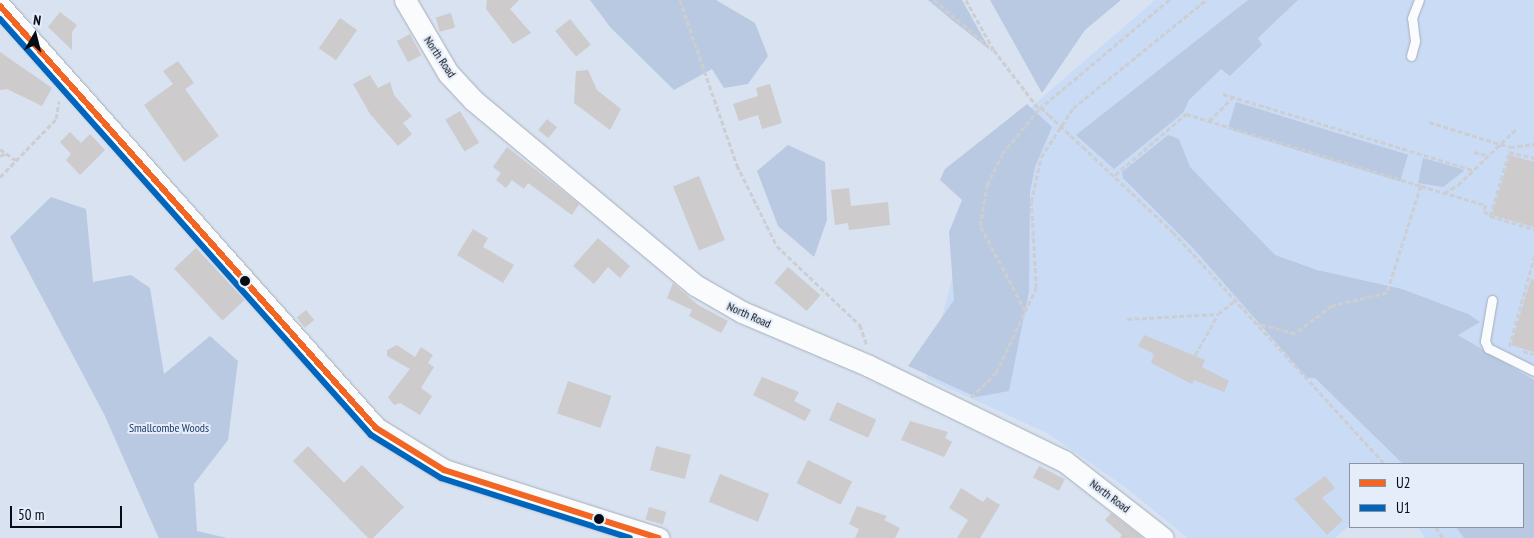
<!DOCTYPE html>
<html>
<head>
<meta charset="utf-8">
<style>
  body { margin:0 }
  #map { position:relative; width:1534px; height:538px; overflow:hidden; background:#d9e2f0; font-family:"PT Sans Narrow",sans-serif }
  div>[style] { position:absolute }
  .built>* { inset:0; background:#cadbf6 }
  .green>* { inset:0; background:#b9c9e1; transform-origin:0 0 }
  .building>* { inset:0; background:#cdcbcc; transform-origin:0 0 }
  .path>* { height:2.5px; margin-top:-1.25px; transform-origin:0; background:repeating-linear-gradient(90deg,#ccced2 0 5px,transparent 0 7.5px) }
  .roads { filter:drop-shadow(0 0 1px #a6aeba) drop-shadow(0 0 1px #a6aeba) }
  .service>* { height:9px; margin:-4.5px; padding:0 4.5px; transform-origin:4.5px; border-radius:4.5px; background:#f9fbfd }
  .tertiary>* { height:21px; margin:-10.5px; padding:0 10.5px; transform-origin:10.5px; border-radius:10.5px; background:#f9fbfd }
  .path-bridge>* { height:2.5px; margin-top:-1.25px; transform-origin:0; background:repeating-linear-gradient(90deg,#ccced2 0 5px,transparent 0 7.5px) }
  .bus-1>* { height:6px; margin:-3px; padding:0 3px; transform-origin:3px; border-radius:3px; background:#f26522 }
  .bus-2>* { height:6px; margin:-3px; padding:0 3px; transform-origin:3px; border-radius:3px; background:#0065bd }
  .dots>* { width:14px; height:14px; translate:-50% -50%; box-sizing:border-box; border:2px solid #e5edfa; border-radius:50% }
  span { translate:-50% -50%; white-space:nowrap; text-align:center; line-height:1.15; -webkit-text-stroke:4px #e5edfa; paint-order:stroke }
  .street-label { font-size:12px; color:#060c16 }
  .park-label { font-size:12px; color:#1e3a66 }
  .legend { position:absolute; left:1349px; top:463px; width:175px; height:65px; box-sizing:border-box; background:#e5edfa; border:1px solid #8c939f; margin:0; padding:6px 9px; list-style:none; font-size:15px; color:#060c16 }
  .legend li { display:flex; align-items:center; gap:10px; height:25px }
  .legend b { width:25px; border:1px solid #8c939f }
  .north { position:absolute; left:10px; top:10px; width:50px; height:50px; -webkit-text-stroke:4px #e5edfa; paint-order:stroke; rotate:8deg; font-size:14px; font-weight:700; line-height:20px; text-align:center; color:#060c16 }
  .north::after { content:''; display:block; margin:auto; width:18px; height:22px; background:#060c16; clip-path:polygon(50% 0,100% 100%,50% 72%,0 100%) }
  .scale { position:absolute; left:10px; top:506px; width:112px; height:22px; box-sizing:border-box; border:2px solid #060c16; border-top:0; padding-left:6px; font-size:15px; line-height:18px; white-space:nowrap; color:#060c16; -webkit-text-stroke:4px #e5edfa; paint-order:stroke }
</style>
</head>
<body>
<div id="map">
  <div class="built">
    <i style="clip-path:polygon(1155px 0,1534px 0,1534px 538px,1425px 538px,1418px 527px,1523px 527px,1523px 464px,1350px 464px,1350px 525px,1335px 538px,1187px 538px,1129px 490px,1047px 433px,926px 378px,968px 218px,1014px 122px)"></i>
  </div>
  <div class="green">
    <i style="clip-path:polygon(590px 0,716px 0,755px 23px,768px 56px,748px 84px,724px 88px,712px 69px,674px 90px,610px 27px)"></i>
    <i style="clip-path:polygon(928px 0,962px 0,990px 50px,952px 20px)"></i>
    <i style="clip-path:polygon(990px 0,1121px 0,1085px 30px,1042px 93px)"></i>
    <i style="clip-path:polygon(1248px 0,1298px 0,1258px 38px,1262px 45px,1230px 76px,1221px 69px,1189px 100px,1183px 113px,1114px 169px,1076px 135px)"></i>
    <i style="left:1236px;top:102px;width:180px;height:28px;rotate:17deg"></i>
    <i style="clip-path:polygon(1027px 104px,1052px 127px,1035px 167px,1030px 191px,1029px 291px,1009px 391px,976px 397px,908px 366px,954px 300px,949px 232px,962px 200px,940px 180px,945px 169px)"></i>
    <i style="clip-path:polygon(1168px 135px,1179px 139px,1190px 167px,1275px 255px,1317px 270px,1402px 289px,1468px 314px,1480px 322px,1458px 335px,1534px 380px,1534px 538px,1464px 538px,1456px 527px,1523px 527px,1523px 464px,1403px 464px,1315px 378px,1307px 378px,1193px 248px,1123px 178px,1122px 172px)"></i>
    <i style="clip-path:polygon(788px 145px,825px 162px,827px 220px,814px 257px,778px 226px,757px 171px)"></i>
    <i style="clip-path:polygon(1423px 158px,1462px 169px,1464px 171px,1443px 187px,1418px 183px)"></i>
    <i style="clip-path:polygon(51px 197px,86px 209px,93px 282px,131px 275px,150px 288px,164px 374px,210px 336px,238px 361px,228px 440px,194px 484px,197px 531px,227px 538px,159px 538px,156px 532px,104px 414px,10px 237px)"></i>
  </div>
  <div class="building">
    <i style="clip-path:polygon(487px 0,519px 0,510px 9px,531px 33px,513px 44px,486px 9px)"></i>
    <i style="clip-path:polygon(60px 12px,77px 25px,72px 32px,72px 50px,48px 27px)"></i>
    <i style="left:451px;top:13px;width:15px;height:16px;rotate:74deg"></i>
    <i style="left:340px;top:18px;width:21px;height:37px;rotate:35deg"></i>
    <i style="left:570px;top:19px;width:33px;height:19px;rotate:51deg"></i>
    <i style="left:410px;top:34px;width:24px;height:15px;rotate:62deg"></i>
    <i style="clip-path:polygon(0 52px,52px 88px,42px 106px,7px 89px,0 90px)"></i>
    <i style="clip-path:polygon(178px 61px,194px 83px,185px 89px,219px 136px,184px 162px,144px 105px,173px 84px,163px 71px)"></i>
    <i style="clip-path:polygon(588px 70px,597px 90px,621px 109px,610px 130px,574px 103px,576px 71px)"></i>
    <i style="clip-path:polygon(370px 75px,378px 88px,390px 82px,394px 95px,412px 116px,403px 123px,412px 134px,398px 146px,370px 114px,353px 84px)"></i>
    <i style="clip-path:polygon(770px 84px,782px 123px,762px 129px,758px 115px,739px 121px,733px 104px,758px 96px,756px 88px)"></i>
    <i style="left:460px;top:111px;width:37px;height:17px;rotate:59deg"></i>
    <i style="left:547px;top:119px;width:13px;height:14px;rotate:39deg"></i>
    <i style="clip-path:polygon(70px 132px,81px 143px,90px 134px,105px 150px,80px 175px,66px 160px,71px 154px,60px 142px)"></i>
    <i style="clip-path:polygon(507px 147px,579px 204px,572px 215px,528px 183px,524px 189px,512px 180px,506px 188px,496px 180px,501px 173px,493px 167px)"></i>
    <i style="clip-path:polygon(1510px 155px,1534px 162px,1534px 227px,1492px 215px)"></i>
    <i style="left:699px;top:176px;width:69px;height:28px;rotate:68deg"></i>
    <i style="clip-path:polygon(849px 188px,851px 206px,888px 202px,890px 225px,849px 230px,848px 223px,835px 225px,831px 190px)"></i>
    <i style="clip-path:polygon(473px 229px,488px 238px,483px 247px,514px 265px,503px 283px,457px 255px)"></i>
    <i style="clip-path:polygon(598px 238px,630px 266px,620px 278px,608px 267px,594px 284px,573px 266px)"></i>
    <i style="left:196px;top:248px;width:71px;height:30px;rotate:47deg"></i>
    <i style="left:788px;top:267px;width:43px;height:21px;rotate:41deg"></i>
    <i style="clip-path:polygon(1531px 279px,1534px 280px,1534px 352px,1511px 345px)"></i>
    <i style="clip-path:polygon(673px 283px,698px 305px,728px 321px,721px 333px,689px 316px,692px 310px,667px 298px)"></i>
    <i style="left:306px;top:310px;width:13px;height:12px;rotate:51deg"></i>
    <i style="clip-path:polygon(1144px 335px,1205px 360px,1202px 367px,1229px 381px,1224px 392px,1194px 380px,1192px 384px,1151px 363px,1154px 354px,1138px 346px)"></i>
    <i style="clip-path:polygon(397px 345px,415px 357px,421px 347px,433px 355px,428px 363px,434px 367px,421px 388px,432px 396px,420px 415px,400px 403px,394px 405px,388px 397px,410px 369px,387px 356px,387px 350px)"></i>
    <i style="clip-path:polygon(762px 377px,799px 392px,794px 401px,811px 410px,805px 421px,753px 395px)"></i>
    <i style="left:568px;top:381px;width:46px;height:34px;rotate:19deg"></i>
    <i style="left:837px;top:402px;width:43px;height:20px;rotate:24deg"></i>
    <i style="clip-path:polygon(910px 421px,948px 432px,945px 438px,952px 442px,944px 457px,901px 440px)"></i>
    <i style="clip-path:polygon(308px 446px,344px 483px,362px 465px,404px 507px,373px 538px,368px 538px,293px 461px)"></i>
    <i style="left:656px;top:446px;width:36px;height:25px;rotate:14deg"></i>
    <i style="left:808px;top:460px;width:49px;height:26px;rotate:26deg"></i>
    <i style="left:1039px;top:466px;width:29px;height:13px;rotate:27deg"></i>
    <i style="left:720px;top:474px;width:53px;height:30px;rotate:22deg"></i>
    <i style="clip-path:polygon(1325px 476px,1335px 488px,1322px 498px,1343px 520px,1327px 535px,1294px 499px)"></i>
    <i style="clip-path:polygon(961px 488px,983px 502px,987px 497px,1000px 505px,980px 538px,957px 538px,968px 520px,949px 508px)"></i>
    <i style="clip-path:polygon(857px 506px,887px 516px,884px 520px,900px 528px,895px 538px,855px 538px,859px 529px,849px 524px)"></i>
    <i style="left:649px;top:507px;width:18px;height:13px;rotate:16deg"></i>
    <i style="clip-path:polygon(1111px 513px,1143px 538px,1120px 538px,1122px 535px,1105px 520px)"></i>
  </div>
  <div class="path">
    <i style="left:680px;top:0;width:175px;rotate:70.9deg"></i>
    <i style="left:737px;top:165px;width:90px;rotate:63.7deg"></i>
    <i style="left:777px;top:246px;width:115px;rotate:43.6deg"></i>
    <i style="left:860px;top:325px;width:21px;rotate:71deg"></i>
    <i style="left:934px;top:0;width:77px;rotate:40.3deg"></i>
    <i style="left:966px;top:0;width:57px;rotate:60.8deg"></i>
    <i style="left:994px;top:50px;width:74px;rotate:52.7deg"></i>
    <i style="left:1223px;top:94px;width:261px;rotate:16.9deg"></i>
    <i style="left:1041px;top:107px;width:11px;rotate:45deg"></i>
    <i style="left:1209px;top:121px;width:34px;rotate:-45deg"></i>
    <i style="left:1429px;top:122px;width:85px;rotate:17.2deg"></i>
    <i style="left:1510px;top:147px;width:24px;rotate:-7deg"></i>
    <i style="left:1083px;top:147px;width:124px;rotate:43.4deg"></i>
    <i style="left:1173px;top:232px;width:314px;rotate:47.6deg"></i>
    <i style="left:0;top:149px;width:19px;rotate:35deg"></i>
    <i style="left:1474px;top:152px;width:12px;rotate:14deg"></i>
    <i style="left:0;top:156px;width:7px;rotate:-27deg"></i>
    <i style="left:1115px;top:175px;width:94px;rotate:-40.7deg"></i>
    <i style="left:1186px;top:114px;width:246px;rotate:17deg"></i>
    <i style="left:1421px;top:186px;width:112px;rotate:107.6deg"></i>
    <i style="left:1387px;top:293px;width:57px;rotate:166.7deg"></i>
    <i style="left:1332px;top:306px;width:46px;rotate:142.9deg"></i>
    <i style="left:1295px;top:334px;width:42px;rotate:-165deg"></i>
    <i style="left:0;top:177px;width:81px;rotate:-46deg"></i>
    <i style="left:56px;top:119px;width:18px;rotate:-81deg"></i>
    <i style="left:1421px;top:186px;width:68px;rotate:16.3deg"></i>
    <i style="left:1486px;top:205px;width:6px;rotate:108deg"></i>
    <i style="left:1484px;top:211px;width:8px;rotate:40deg"></i>
    <i style="left:1490px;top:216px;width:46px;rotate:16.5deg"></i>
    <i style="left:1444px;top:193px;width:16px;rotate:-30deg"></i>
    <i style="left:1458px;top:185px;width:82px;rotate:-44deg"></i>
    <i style="left:1490px;top:216px;width:67px;rotate:-73.5deg"></i>
    <i style="left:1509px;top:152px;width:26px;rotate:13deg"></i>
    <i style="left:1025px;top:311px;width:96px;rotate:-117.9deg"></i>
    <i style="left:980px;top:226px;width:42px;rotate:-80.3deg"></i>
    <i style="left:987px;top:185px;width:34px;rotate:-64deg"></i>
    <i style="left:1002px;top:154px;width:58px;rotate:-50.6deg"></i>
    <i style="left:1039px;top:109px;width:170px;rotate:-40deg"></i>
    <i style="left:1127px;top:319px;width:91px;rotate:-3.1deg"></i>
    <i style="left:1509px;top:347px;width:93px;rotate:-74.5deg"></i>
    <i style="left:1523px;top:351px;width:11px;rotate:15deg"></i>
    <i style="left:1195px;top:355px;width:47px;rotate:-60.7deg"></i>
    <i style="left:1218px;top:314px;width:21px;rotate:-39deg"></i>
    <i style="left:971px;top:397px;width:35px;rotate:-44deg"></i>
    <i style="left:996px;top:373px;width:94px;rotate:-64.8deg"></i>
    <i style="left:1036px;top:288px;width:86px;rotate:-93.3deg"></i>
    <i style="left:1031px;top:202px;width:46px;rotate:-77.5deg"></i>
    <i style="left:1041px;top:157px;width:59px;rotate:-56.9deg"></i>
    <i style="left:1073px;top:108px;width:171px;rotate:-39.1deg"></i>
    <i style="left:1436px;top:527px;width:13px;rotate:58deg"></i>
  </div>
  <div class="roads">
    <div class="service">
      <i style="left:1411px;top:56px;width:16px;rotate:-75deg"></i>
      <i style="left:1415px;top:41px;width:23px;rotate:-97deg"></i>
      <i style="left:1412px;top:18px;width:19px;rotate:-69deg"></i>
      <i style="left:1492px;top:300px;width:42px;rotate:99.7deg"></i>
      <i style="left:1485px;top:341px;width:8px;rotate:67deg"></i>
      <i style="left:1488px;top:348px;width:51px;rotate:26.6deg"></i>
    </div>
    <div class="tertiary">
      <i style="left:405px;top:0;width:85px;rotate:59.5deg"></i>
      <i style="left:448px;top:73px;width:37px;rotate:47deg"></i>
      <i style="left:473px;top:100px;width:289px;rotate:39.8deg"></i>
      <i style="left:695px;top:285px;width:54px;rotate:29.9deg"></i>
      <i style="left:742px;top:312px;width:138px;rotate:23deg"></i>
      <i style="left:869px;top:366px;width:217px;rotate:26deg"></i>
      <i style="left:1064px;top:461px;width:125px;rotate:37.9deg"></i>
      <i style="left:0;top:6px;width:565px;rotate:48.3deg"></i>
      <i style="left:376px;top:428px;width:80px;rotate:31.7deg"></i>
      <i style="left:444px;top:470px;width:225px;rotate:17.6deg"></i>
    </div>
  </div>
  <div class="path-bridge">
    <i style="left:1049px;top:115px;width:47px;rotate:43.3deg"></i>
  </div>
  <div class="bus-1">
    <i style="left:0;top:6px;width:565px;rotate:48.3deg"></i>
    <i style="left:376px;top:428px;width:80px;rotate:31.7deg"></i>
    <i style="left:444px;top:470px;width:225px;rotate:17.6deg"></i>
  </div>
  <div class="bus-2">
    <i style="left:0;top:19px;width:557px;rotate:48.27deg"></i>
    <i style="left:371px;top:435px;width:82px;rotate:31.6deg"></i>
    <i style="left:441px;top:478px;width:198px;rotate:17.6deg"></i>
  </div>
  <div class="dots">
    <i style="left:245px;top:281px;background:#060c16"></i>
    <i style="left:599px;top:519px;background:#060c16"></i>
  </div>
  <div class="street-label">
    <span style="left:440px;top:57px;rotate:56deg">North Road</span>
    <span style="left:749px;top:315px;rotate:24deg">North Road</span>
    <span style="left:1110px;top:496px;rotate:37deg">North Road</span>
  </div>
  <div class="park-label">
    <span style="left:169px;top:428px">Smallcombe Woods</span>
  </div>
  <ul class="legend">
  <li><b style="height:6px;background:#f26522"></b>U2</li>
  <li><b style="height:6px;background:#0065bd"></b>U1</li>
  </ul>
  <div class="north">N</div>
  <div class="scale">50 m</div>
</div>
</body>
</html>
